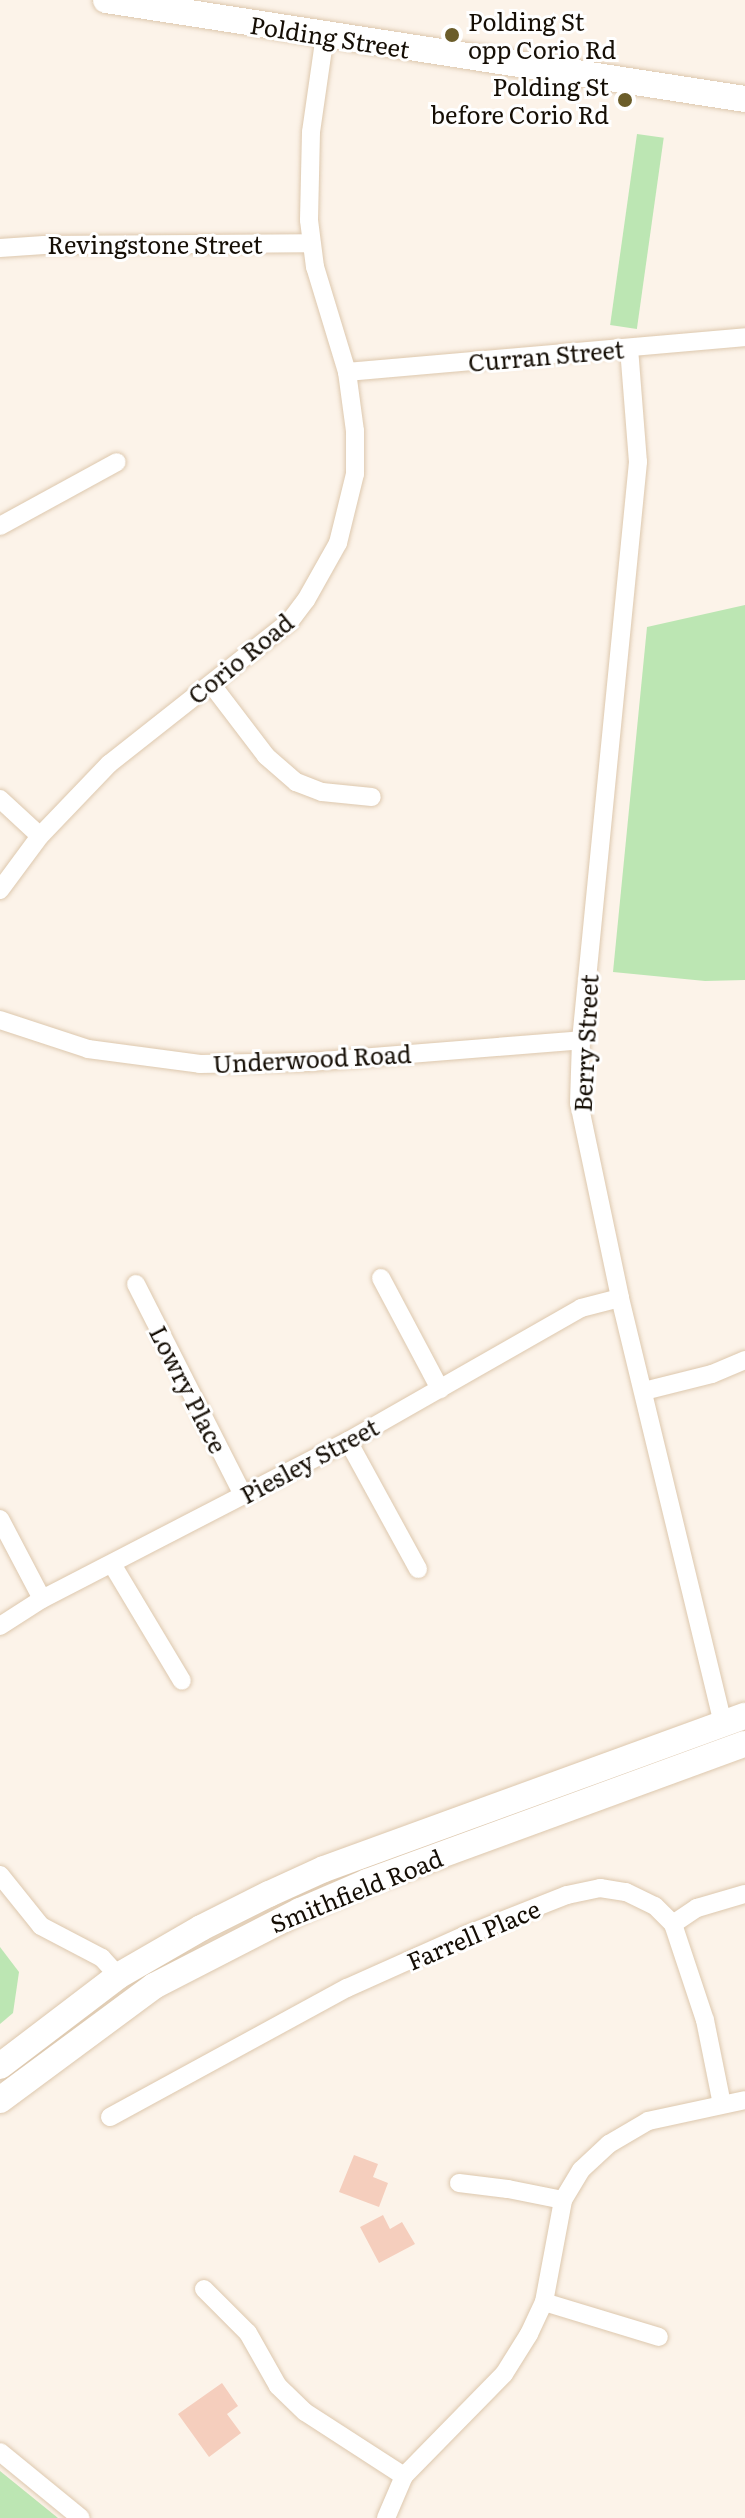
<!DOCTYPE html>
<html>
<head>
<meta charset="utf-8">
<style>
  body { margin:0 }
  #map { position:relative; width:745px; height:2518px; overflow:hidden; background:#fcf3e9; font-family:Literata,serif }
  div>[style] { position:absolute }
  .green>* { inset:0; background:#bce6b3; transform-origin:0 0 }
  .building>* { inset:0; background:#f5cebd }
  .roads { filter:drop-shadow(0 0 2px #ddc8ae) drop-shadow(0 0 2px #ddc8ae) }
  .street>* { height:18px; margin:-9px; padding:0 9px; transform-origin:9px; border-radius:9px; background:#fff }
  .secondary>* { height:26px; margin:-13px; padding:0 13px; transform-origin:13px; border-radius:13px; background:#fff }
  .dots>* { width:22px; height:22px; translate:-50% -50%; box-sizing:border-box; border:4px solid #fff; border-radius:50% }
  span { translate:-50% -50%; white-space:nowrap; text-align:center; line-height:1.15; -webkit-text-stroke:6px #fff; paint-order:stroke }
  .poi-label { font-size:24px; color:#150e05 }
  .left { translate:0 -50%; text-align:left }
  .right { translate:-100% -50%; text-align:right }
  .street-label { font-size:24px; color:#150e05 }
</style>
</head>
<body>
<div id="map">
  <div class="green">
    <i style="left:637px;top:134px;width:27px;height:193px;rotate:8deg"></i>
    <i style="clip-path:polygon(745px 605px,745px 980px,705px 981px,613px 972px,647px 627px)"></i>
    <i style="clip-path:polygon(0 1947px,19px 1972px,13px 2013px,0 2024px)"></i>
    <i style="clip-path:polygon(0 2471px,58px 2518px,0 2518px)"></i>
  </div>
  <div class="building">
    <i style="clip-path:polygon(354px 2155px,378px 2164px,373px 2177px,388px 2183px,379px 2207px,339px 2192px)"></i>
    <i style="clip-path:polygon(383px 2215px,390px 2229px,402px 2222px,415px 2244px,379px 2263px,360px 2227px)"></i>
    <i style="clip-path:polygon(222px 2383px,238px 2406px,227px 2414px,241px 2433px,209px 2457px,178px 2414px)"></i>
  </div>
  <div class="roads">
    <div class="street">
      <i style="left:0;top:248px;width:44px;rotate:-3.9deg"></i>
      <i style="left:44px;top:245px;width:267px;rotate:-0.4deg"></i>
      <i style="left:629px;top:348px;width:114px;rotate:85.5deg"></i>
      <i style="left:638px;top:462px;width:581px;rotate:95.63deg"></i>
      <i style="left:581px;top:1040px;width:63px;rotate:91.8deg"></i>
      <i style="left:579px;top:1103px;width:199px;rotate:78.1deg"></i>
      <i style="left:620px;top:1298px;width:438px;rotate:76.4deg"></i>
      <i style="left:723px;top:1724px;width:10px;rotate:-45deg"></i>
      <i style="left:347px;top:372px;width:400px;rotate:-5deg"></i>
      <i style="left:0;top:526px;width:133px;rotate:-28.7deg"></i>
      <i style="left:212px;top:685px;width:89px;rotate:52.7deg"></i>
      <i style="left:266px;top:756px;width:40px;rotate:41deg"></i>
      <i style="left:296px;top:782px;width:28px;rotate:21deg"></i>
      <i style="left:322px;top:792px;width:50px;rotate:5.7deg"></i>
      <i style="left:0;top:799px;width:54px;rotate:42.8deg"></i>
      <i style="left:0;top:890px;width:67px;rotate:-53.5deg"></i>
      <i style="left:40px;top:836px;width:100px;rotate:-46.2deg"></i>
      <i style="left:109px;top:764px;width:231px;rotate:-38.3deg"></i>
      <i style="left:290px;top:621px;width:26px;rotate:-53deg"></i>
      <i style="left:306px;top:600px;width:65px;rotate:-60.7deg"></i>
      <i style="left:338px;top:543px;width:71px;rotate:-76.2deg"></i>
      <i style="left:355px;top:474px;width:43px;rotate:-90deg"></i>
      <i style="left:355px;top:431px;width:60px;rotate:-97.7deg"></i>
      <i style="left:347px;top:372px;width:110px;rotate:-106.9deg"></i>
      <i style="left:315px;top:267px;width:47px;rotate:-97.3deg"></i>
      <i style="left:309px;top:220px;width:88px;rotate:-88.7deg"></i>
      <i style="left:311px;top:132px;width:98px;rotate:-81.8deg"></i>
      <i style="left:0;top:1020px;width:93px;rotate:18.2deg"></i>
      <i style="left:88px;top:1049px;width:113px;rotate:7.6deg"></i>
      <i style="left:200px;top:1064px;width:110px;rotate:-1deg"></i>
      <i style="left:310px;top:1062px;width:272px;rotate:-4.6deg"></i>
      <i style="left:381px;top:1278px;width:126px;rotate:62deg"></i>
      <i style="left:136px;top:1284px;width:237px;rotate:63.1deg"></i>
      <i style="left:644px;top:1391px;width:70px;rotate:-14deg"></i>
      <i style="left:712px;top:1374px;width:36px;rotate:-23deg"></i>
      <i style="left:348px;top:1441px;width:146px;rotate:61.3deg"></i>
      <i style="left:0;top:1519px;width:90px;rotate:62.3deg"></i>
      <i style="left:112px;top:1564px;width:136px;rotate:59.1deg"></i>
      <i style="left:0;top:1626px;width:50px;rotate:-32.7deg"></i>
      <i style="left:42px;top:1599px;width:344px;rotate:-27.3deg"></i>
      <i style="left:348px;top:1441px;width:268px;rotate:-29.7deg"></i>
      <i style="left:581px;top:1308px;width:40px;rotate:-14.4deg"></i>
      <i style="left:0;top:1875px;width:65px;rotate:51.2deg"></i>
      <i style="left:41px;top:1926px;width:69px;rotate:27.7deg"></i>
      <i style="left:102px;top:1958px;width:24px;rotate:48deg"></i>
      <i style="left:673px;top:1924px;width:29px;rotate:-34deg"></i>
      <i style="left:697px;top:1908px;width:50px;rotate:-16.3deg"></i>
      <i style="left:110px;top:2117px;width:270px;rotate:-28.6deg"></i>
      <i style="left:347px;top:1988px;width:127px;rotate:-24.1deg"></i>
      <i style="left:463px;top:1936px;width:112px;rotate:-21.5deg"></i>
      <i style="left:567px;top:1895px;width:34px;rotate:-12deg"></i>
      <i style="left:600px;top:1888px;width:26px;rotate:9deg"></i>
      <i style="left:626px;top:1892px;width:32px;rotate:26deg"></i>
      <i style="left:655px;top:1906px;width:25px;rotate:45deg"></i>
      <i style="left:673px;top:1924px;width:101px;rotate:71.6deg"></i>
      <i style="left:705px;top:2020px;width:86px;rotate:78.6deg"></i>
      <i style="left:459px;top:2183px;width:49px;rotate:7deg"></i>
      <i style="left:508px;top:2189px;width:56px;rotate:11.3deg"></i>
      <i style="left:204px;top:2289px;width:62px;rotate:45deg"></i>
      <i style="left:248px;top:2333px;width:61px;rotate:60.5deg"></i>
      <i style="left:278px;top:2386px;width:37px;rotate:44deg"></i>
      <i style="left:305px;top:2412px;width:118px;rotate:32.9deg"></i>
      <i style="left:544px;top:2302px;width:120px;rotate:16.9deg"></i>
      <i style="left:0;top:2452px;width:104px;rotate:39.2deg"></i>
      <i style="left:386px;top:2518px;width:46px;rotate:-66.8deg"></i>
      <i style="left:404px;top:2476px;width:143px;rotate:-45.6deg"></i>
      <i style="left:504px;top:2374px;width:47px;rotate:-58deg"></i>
      <i style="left:529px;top:2334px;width:35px;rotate:-65deg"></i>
      <i style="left:544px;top:2302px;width:104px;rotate:-79.4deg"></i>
      <i style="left:563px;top:2200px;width:35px;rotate:-59deg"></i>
      <i style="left:581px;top:2170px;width:38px;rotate:-43deg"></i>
      <i style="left:609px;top:2144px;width:45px;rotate:-30.5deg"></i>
      <i style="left:648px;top:2121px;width:99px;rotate:-12.2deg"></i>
    </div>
    <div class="secondary">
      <i style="left:106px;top:0;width:647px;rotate:8.81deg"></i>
      <i style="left:0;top:2066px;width:148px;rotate:-37.3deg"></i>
      <i style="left:118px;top:1976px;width:96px;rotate:-30deg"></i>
      <i style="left:201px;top:1928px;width:76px;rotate:-26.6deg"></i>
      <i style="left:269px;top:1894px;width:60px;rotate:-24.4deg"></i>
      <i style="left:324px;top:1869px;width:448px;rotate:-20deg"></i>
      <i style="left:0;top:2100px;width:192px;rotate:-36.5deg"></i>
      <i style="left:154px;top:1986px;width:164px;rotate:-27.2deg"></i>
      <i style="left:300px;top:1911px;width:73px;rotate:-23.4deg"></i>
      <i style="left:367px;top:1882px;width:402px;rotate:-20.1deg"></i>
    </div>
  </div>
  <div class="dots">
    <i style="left:452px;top:35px;background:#6b5d2a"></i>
    <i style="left:625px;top:100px;background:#6b5d2a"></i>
  </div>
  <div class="poi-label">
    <span class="left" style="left:468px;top:35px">Polding St<br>opp Corio Rd</span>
    <span class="right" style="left:609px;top:100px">Polding St<br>before Corio Rd</span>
  </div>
  <div class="street-label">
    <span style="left:330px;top:36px;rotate:9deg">Polding Street</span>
    <span style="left:155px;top:244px">Revingstone Street</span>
    <span style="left:546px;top:355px;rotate:-5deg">Curran Street</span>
    <span style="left:240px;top:658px;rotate:-39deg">Corio Road</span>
    <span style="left:585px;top:1043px;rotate:-87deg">Berry Street</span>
    <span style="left:312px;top:1058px;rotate:-3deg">Underwood Road</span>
    <span style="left:189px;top:1389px;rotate:63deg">Lowry Place</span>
    <span style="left:309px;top:1460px;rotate:-28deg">Piesley Street</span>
    <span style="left:356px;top:1890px;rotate:-22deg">Smithfield Road</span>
    <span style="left:473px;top:1934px;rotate:-23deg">Farrell Place</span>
  </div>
</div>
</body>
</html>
